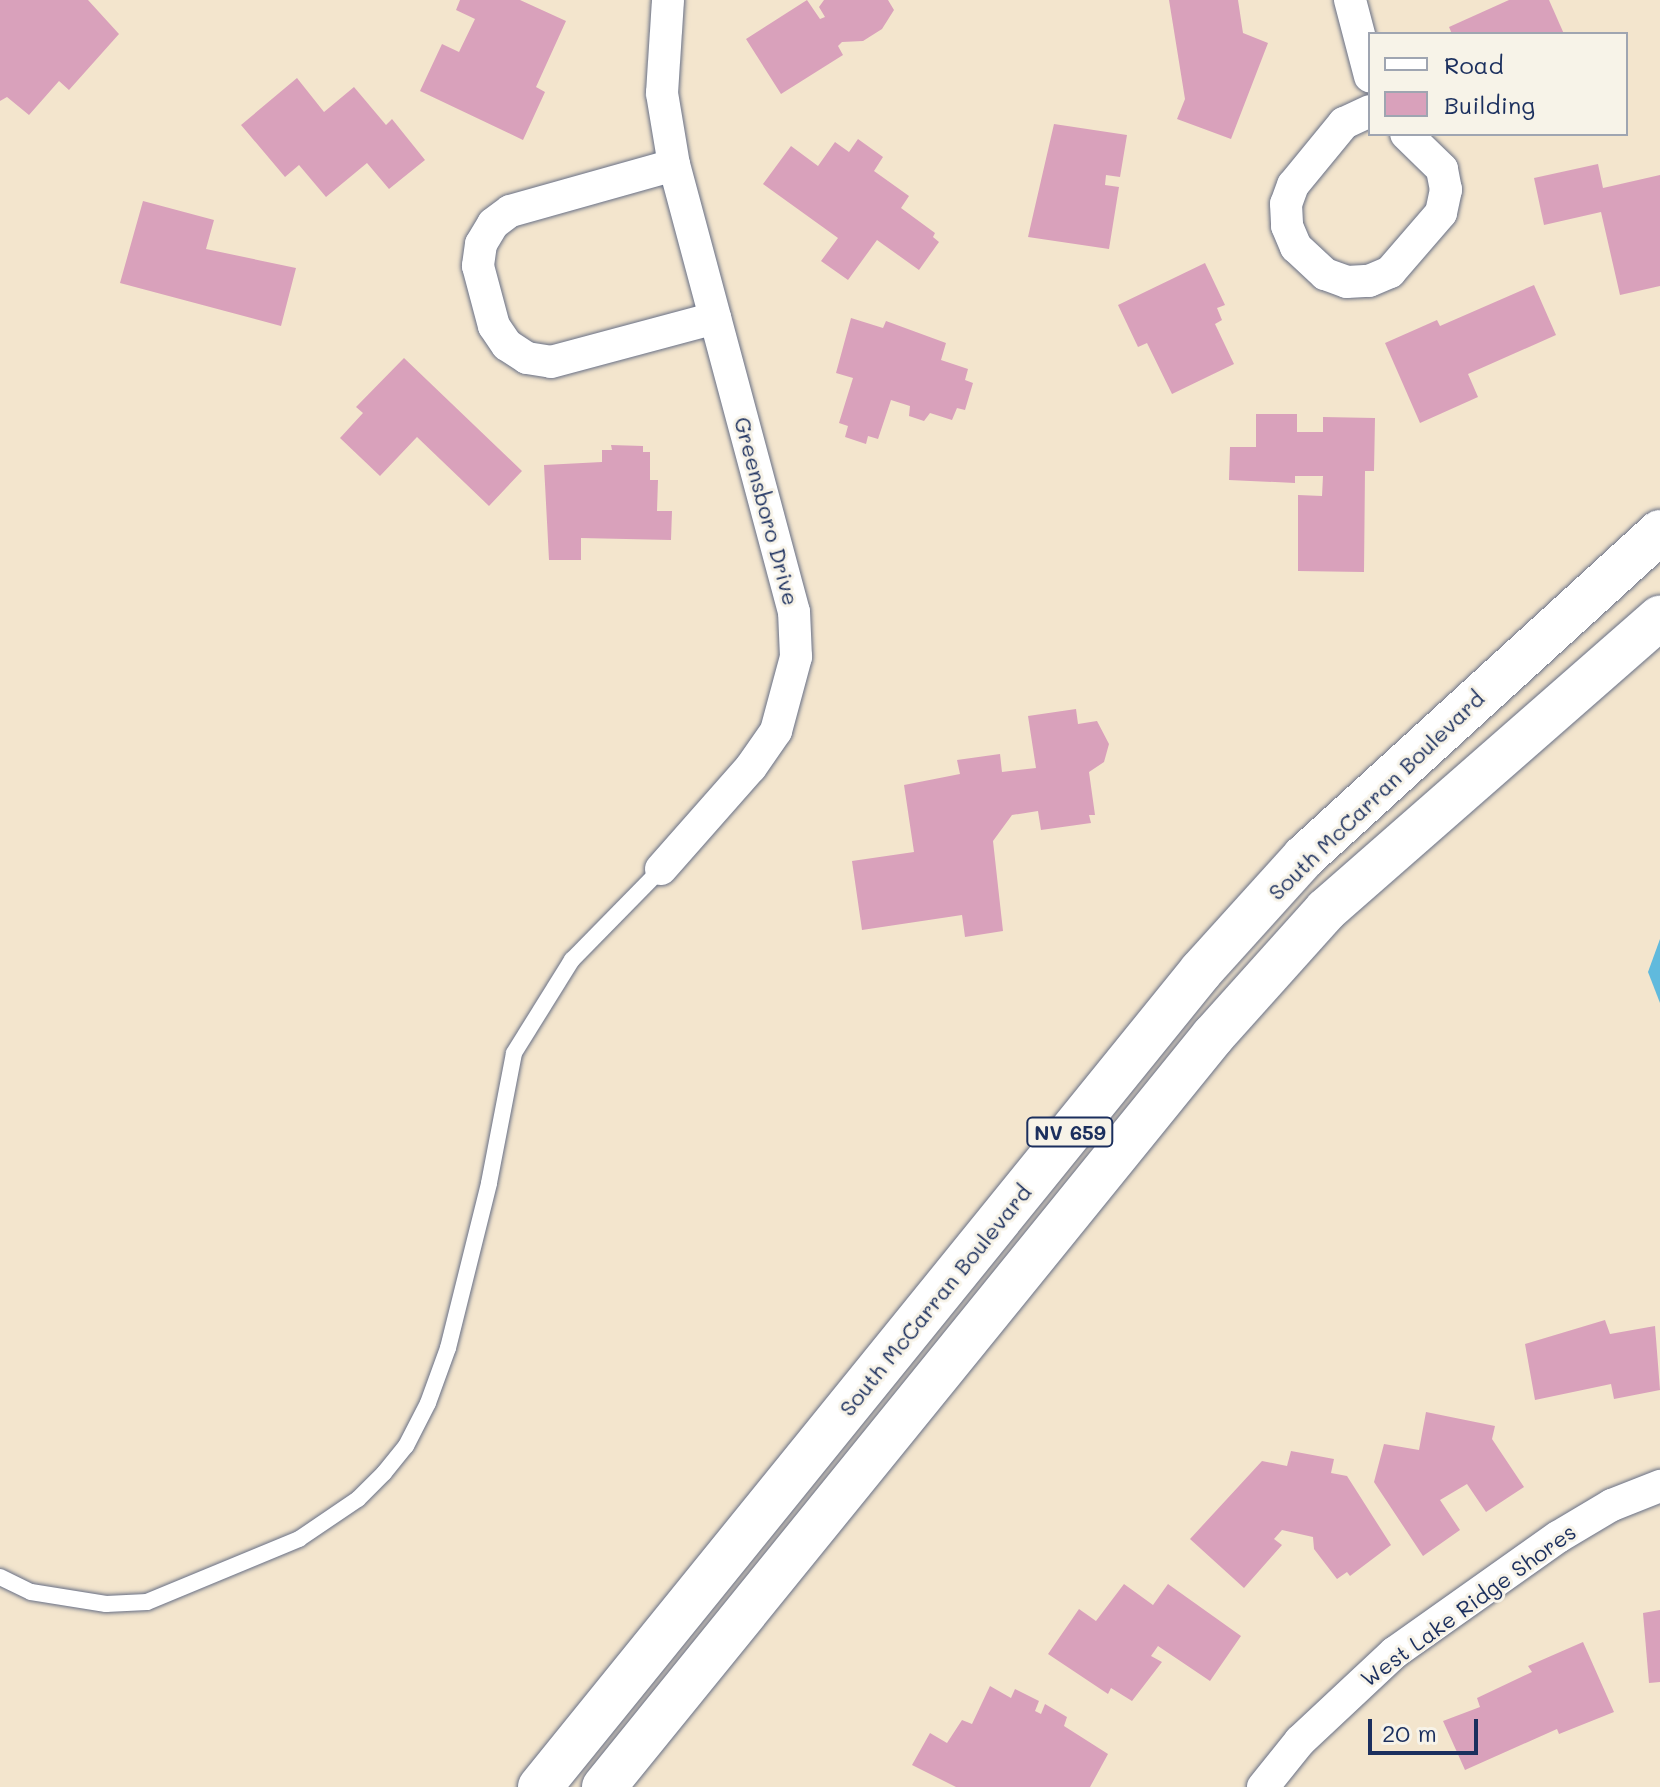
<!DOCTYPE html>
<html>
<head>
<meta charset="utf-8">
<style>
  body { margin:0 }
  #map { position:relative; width:1660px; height:1787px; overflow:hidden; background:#f3e5cd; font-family:Mali,sans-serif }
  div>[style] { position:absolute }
  .water>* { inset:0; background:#60badd }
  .building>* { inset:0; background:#d9a1bb }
  .roads { filter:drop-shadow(0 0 2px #676f85) drop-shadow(0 0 2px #676f85) }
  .lane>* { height:16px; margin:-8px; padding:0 8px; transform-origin:8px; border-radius:8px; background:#fff }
  .street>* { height:32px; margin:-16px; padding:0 16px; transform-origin:16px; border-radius:16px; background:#fff }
  .primary>* { height:44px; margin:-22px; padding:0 22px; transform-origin:22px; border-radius:22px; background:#fff }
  span { translate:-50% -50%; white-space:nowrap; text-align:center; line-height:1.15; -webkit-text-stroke:6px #f7f3e8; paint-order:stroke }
  .shield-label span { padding:2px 6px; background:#f7f3e8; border:2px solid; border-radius:6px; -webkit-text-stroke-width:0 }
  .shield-label { font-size:20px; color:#1b2f5e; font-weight:700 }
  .street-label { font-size:22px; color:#1b2f5e }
  .legend { position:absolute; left:1368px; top:32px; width:260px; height:104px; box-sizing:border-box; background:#f7f3e8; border:2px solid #9fa5b1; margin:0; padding:10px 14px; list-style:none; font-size:24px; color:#1b2f5e }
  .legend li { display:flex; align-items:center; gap:16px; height:40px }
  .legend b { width:40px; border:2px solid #9fa5b1 }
  .scale { position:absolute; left:1368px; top:1719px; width:110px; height:36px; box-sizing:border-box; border:4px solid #1b2f5e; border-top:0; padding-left:10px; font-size:24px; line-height:28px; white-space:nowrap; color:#1b2f5e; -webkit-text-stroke:6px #f7f3e8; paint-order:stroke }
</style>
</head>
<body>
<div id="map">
  <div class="water">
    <i style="clip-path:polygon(1660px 939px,1660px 1003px,1648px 972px)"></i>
  </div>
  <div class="building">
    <i style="clip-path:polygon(0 0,88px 0,119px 34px,69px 90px,59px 81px,29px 115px,7px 97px,0 101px)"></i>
    <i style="clip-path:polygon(460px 0,520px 0,566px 21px,536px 87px,545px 92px,523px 140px,420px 91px,442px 44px,459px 52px,475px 19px,456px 10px)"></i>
    <i style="clip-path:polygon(807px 0,820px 19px,825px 17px,819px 7px,824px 0,888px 0,894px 10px,882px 29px,863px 41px,842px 42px,838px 46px,843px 55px,781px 94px,746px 39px)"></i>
    <i style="clip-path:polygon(1169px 0,1238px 0,1243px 33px,1268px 43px,1231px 139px,1177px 119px,1185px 99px)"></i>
    <i style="clip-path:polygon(1509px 0,1549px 0,1564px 34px,1452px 34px,1449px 27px)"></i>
    <i style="clip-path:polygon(297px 78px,324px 112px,354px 87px,386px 125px,392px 119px,425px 160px,389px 189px,367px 163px,326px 197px,299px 165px,285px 177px,241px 125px)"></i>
    <i style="clip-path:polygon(1054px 124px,1127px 135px,1120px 177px,1106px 175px,1105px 185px,1119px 187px,1109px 249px,1028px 237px)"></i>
    <i style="clip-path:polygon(858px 139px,883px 157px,874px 171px,909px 196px,901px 208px,935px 233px,933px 237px,939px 242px,919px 270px,877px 240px,848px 280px,821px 261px,838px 238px,763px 184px,791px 146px,818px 166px,835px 142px,849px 152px)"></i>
    <i style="clip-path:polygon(1598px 164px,1603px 188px,1660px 175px,1660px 286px,1620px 295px,1601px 212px,1544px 225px,1534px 178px)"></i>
    <i style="clip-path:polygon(143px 201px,214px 220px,206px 249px,296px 268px,281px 326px,120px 283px)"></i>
    <i style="clip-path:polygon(1205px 263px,1225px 305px,1217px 308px,1222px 320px,1215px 324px,1234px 364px,1172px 394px,1147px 343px,1138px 347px,1118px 305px)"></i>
    <i style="clip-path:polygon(1534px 285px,1556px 335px,1468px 374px,1478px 397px,1420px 423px,1385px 343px,1437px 320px,1440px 326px)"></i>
    <i style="clip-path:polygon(851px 318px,883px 328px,886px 321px,946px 343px,941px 360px,968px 369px,965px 380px,973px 383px,965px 410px,957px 408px,952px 420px,930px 413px,924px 421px,909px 416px,910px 406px,891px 400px,878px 439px,868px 436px,866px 444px,845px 437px,848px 426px,839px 423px,853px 378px,836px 373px)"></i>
    <i style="clip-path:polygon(404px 358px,522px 471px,489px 506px,417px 437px,380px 476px,340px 438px,363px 413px,356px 407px)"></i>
    <i style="clip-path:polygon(1256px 414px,1297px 414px,1297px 432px,1323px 432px,1323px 417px,1375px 418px,1374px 471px,1365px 471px,1364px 572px,1298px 571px,1298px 495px,1322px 496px,1323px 476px,1295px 476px,1295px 483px,1229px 480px,1230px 447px,1256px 447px)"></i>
    <i style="clip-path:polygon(611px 445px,643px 446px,643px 452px,650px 452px,650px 480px,658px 480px,657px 511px,672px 511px,671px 540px,581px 538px,581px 560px,549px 560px,544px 465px,602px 462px,602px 450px,612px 450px)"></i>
    <i style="clip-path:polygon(1076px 709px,1078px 724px,1097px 721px,1109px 744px,1104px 762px,1089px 772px,1095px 815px,1089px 815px,1091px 823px,1041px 830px,1038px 811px,1012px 815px,993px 841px,1003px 931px,965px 937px,962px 915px,862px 930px,852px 861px,914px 852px,904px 785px,960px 774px,957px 760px,1000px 754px,1002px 772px,1036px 768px,1028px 716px)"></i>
    <i style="clip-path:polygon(1605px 1320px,1610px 1334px,1655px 1326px,1660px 1390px,1614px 1399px,1611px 1384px,1535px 1400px,1525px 1344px)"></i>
    <i style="clip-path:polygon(1426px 1412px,1495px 1426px,1492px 1439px,1524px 1487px,1486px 1512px,1467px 1484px,1440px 1500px,1460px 1530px,1423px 1556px,1374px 1482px,1384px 1444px,1419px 1450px)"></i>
    <i style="clip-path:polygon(1291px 1451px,1334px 1459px,1331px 1473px,1347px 1476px,1391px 1545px,1350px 1576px,1347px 1572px,1337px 1579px,1314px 1549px,1313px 1537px,1282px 1530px,1274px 1539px,1282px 1545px,1244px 1588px,1190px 1539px,1262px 1461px,1287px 1466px)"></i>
    <i style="clip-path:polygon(1124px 1584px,1153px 1605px,1168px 1584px,1241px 1636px,1210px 1681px,1158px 1646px,1151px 1656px,1162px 1662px,1132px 1701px,1111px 1688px,1108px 1694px,1048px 1654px,1079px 1609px,1096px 1621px)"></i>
    <i style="clip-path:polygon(1660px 1610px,1660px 1682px,1649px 1683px,1643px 1613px)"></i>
    <i style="clip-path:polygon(1583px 1642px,1614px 1712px,1559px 1734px,1557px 1729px,1465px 1770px,1443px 1721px,1480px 1707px,1477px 1698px,1532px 1672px,1528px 1666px)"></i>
    <i style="clip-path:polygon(990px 1686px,1011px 1698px,1015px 1689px,1039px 1701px,1035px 1711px,1041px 1714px,1045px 1704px,1067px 1717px,1064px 1726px,1108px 1754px,1090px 1787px,956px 1787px,912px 1765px,930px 1733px,947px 1743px,962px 1720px,972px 1724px)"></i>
  </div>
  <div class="roads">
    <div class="lane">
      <i style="left:0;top:1577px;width:34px;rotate:26deg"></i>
      <i style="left:31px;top:1592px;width:76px;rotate:9.1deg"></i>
      <i style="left:106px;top:1604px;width:41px;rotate:-2.8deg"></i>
      <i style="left:147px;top:1602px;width:165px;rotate:-22.5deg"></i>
      <i style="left:299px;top:1539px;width:71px;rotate:-34.1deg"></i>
      <i style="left:358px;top:1499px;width:37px;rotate:-45deg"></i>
      <i style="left:384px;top:1473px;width:35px;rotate:-51deg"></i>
      <i style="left:406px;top:1446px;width:48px;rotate:-62.9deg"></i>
      <i style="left:428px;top:1403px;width:59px;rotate:-70deg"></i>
      <i style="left:448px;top:1348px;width:170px;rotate:-76deg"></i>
      <i style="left:489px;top:1183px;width:132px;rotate:-79.1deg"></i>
      <i style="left:514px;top:1053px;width:110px;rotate:-58.1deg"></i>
      <i style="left:572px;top:960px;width:127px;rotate:-45.6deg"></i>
    </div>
    <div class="street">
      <i style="left:1350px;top:0;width:79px;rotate:75.3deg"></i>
      <i style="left:1370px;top:111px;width:29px;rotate:155deg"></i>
      <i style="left:1344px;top:123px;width:80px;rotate:129.4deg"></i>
      <i style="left:1293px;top:185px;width:20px;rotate:110deg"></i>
      <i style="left:1286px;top:204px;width:22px;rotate:87deg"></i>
      <i style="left:1287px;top:226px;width:23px;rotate:67deg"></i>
      <i style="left:1296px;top:247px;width:40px;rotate:43deg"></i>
      <i style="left:1325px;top:274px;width:23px;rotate:20deg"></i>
      <i style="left:1347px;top:282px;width:22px;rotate:-3deg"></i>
      <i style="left:1369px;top:281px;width:23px;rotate:-23deg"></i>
      <i style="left:1390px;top:272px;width:78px;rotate:-49.2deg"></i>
      <i style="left:1441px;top:213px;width:24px;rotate:-78deg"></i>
      <i style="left:1446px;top:190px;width:21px;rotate:-101deg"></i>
      <i style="left:1442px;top:169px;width:50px;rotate:-135.8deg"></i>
      <i style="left:674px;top:165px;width:170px;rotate:164.3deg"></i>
      <i style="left:510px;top:211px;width:21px;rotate:143deg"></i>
      <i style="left:493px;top:224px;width:23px;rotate:121deg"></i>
      <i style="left:481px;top:244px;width:22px;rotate:98deg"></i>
      <i style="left:478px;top:266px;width:62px;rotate:75.1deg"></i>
      <i style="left:494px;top:326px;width:23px;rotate:56deg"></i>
      <i style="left:507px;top:345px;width:24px;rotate:33deg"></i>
      <i style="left:527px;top:358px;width:24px;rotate:9deg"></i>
      <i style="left:551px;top:362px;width:170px;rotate:-15deg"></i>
      <i style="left:661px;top:869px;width:136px;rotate:-48.6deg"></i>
      <i style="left:751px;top:767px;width:44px;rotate:-55.2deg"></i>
      <i style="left:776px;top:731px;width:77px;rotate:-74.9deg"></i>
      <i style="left:796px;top:657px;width:45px;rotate:-92.5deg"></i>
      <i style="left:794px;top:612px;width:463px;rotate:-105deg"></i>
      <i style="left:674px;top:165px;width:73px;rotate:-99.5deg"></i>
      <i style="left:662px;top:93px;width:93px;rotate:-86.3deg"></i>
      <i style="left:1263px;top:1787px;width:59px;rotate:-51.2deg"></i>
      <i style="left:1300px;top:1741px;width:129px;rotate:-43.1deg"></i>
      <i style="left:1394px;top:1653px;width:201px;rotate:-35.3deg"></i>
      <i style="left:1558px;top:1537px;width:63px;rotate:-30.7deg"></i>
      <i style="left:1612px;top:1505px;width:52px;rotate:-21.6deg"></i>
    </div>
    <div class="primary">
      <i style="left:540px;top:1787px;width:1050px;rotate:-50.99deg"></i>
      <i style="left:1201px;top:971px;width:154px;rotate:-47.9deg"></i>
      <i style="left:1304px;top:857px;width:482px;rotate:-42.4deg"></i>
      <i style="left:604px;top:1787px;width:967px;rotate:-50.96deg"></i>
      <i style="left:1213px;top:1036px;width:169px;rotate:-48.1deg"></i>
      <i style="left:1326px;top:910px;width:444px;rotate:-41.2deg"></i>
    </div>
  </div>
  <div class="shield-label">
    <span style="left:1070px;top:1132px">NV 659</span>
  </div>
  <div class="street-label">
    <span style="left:767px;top:511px;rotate:75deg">Greensboro Drive</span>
    <span style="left:1376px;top:795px;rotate:-44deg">South McCarran Boulevard</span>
    <span style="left:935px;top:1300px;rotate:-51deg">South McCarran Boulevard</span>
    <span style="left:1468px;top:1605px;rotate:-36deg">West Lake Ridge Shores</span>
  </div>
  <ul class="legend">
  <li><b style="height:10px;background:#fff"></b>Road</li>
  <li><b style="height:22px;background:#d9a1bb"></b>Building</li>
  </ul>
  <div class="scale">20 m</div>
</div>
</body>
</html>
